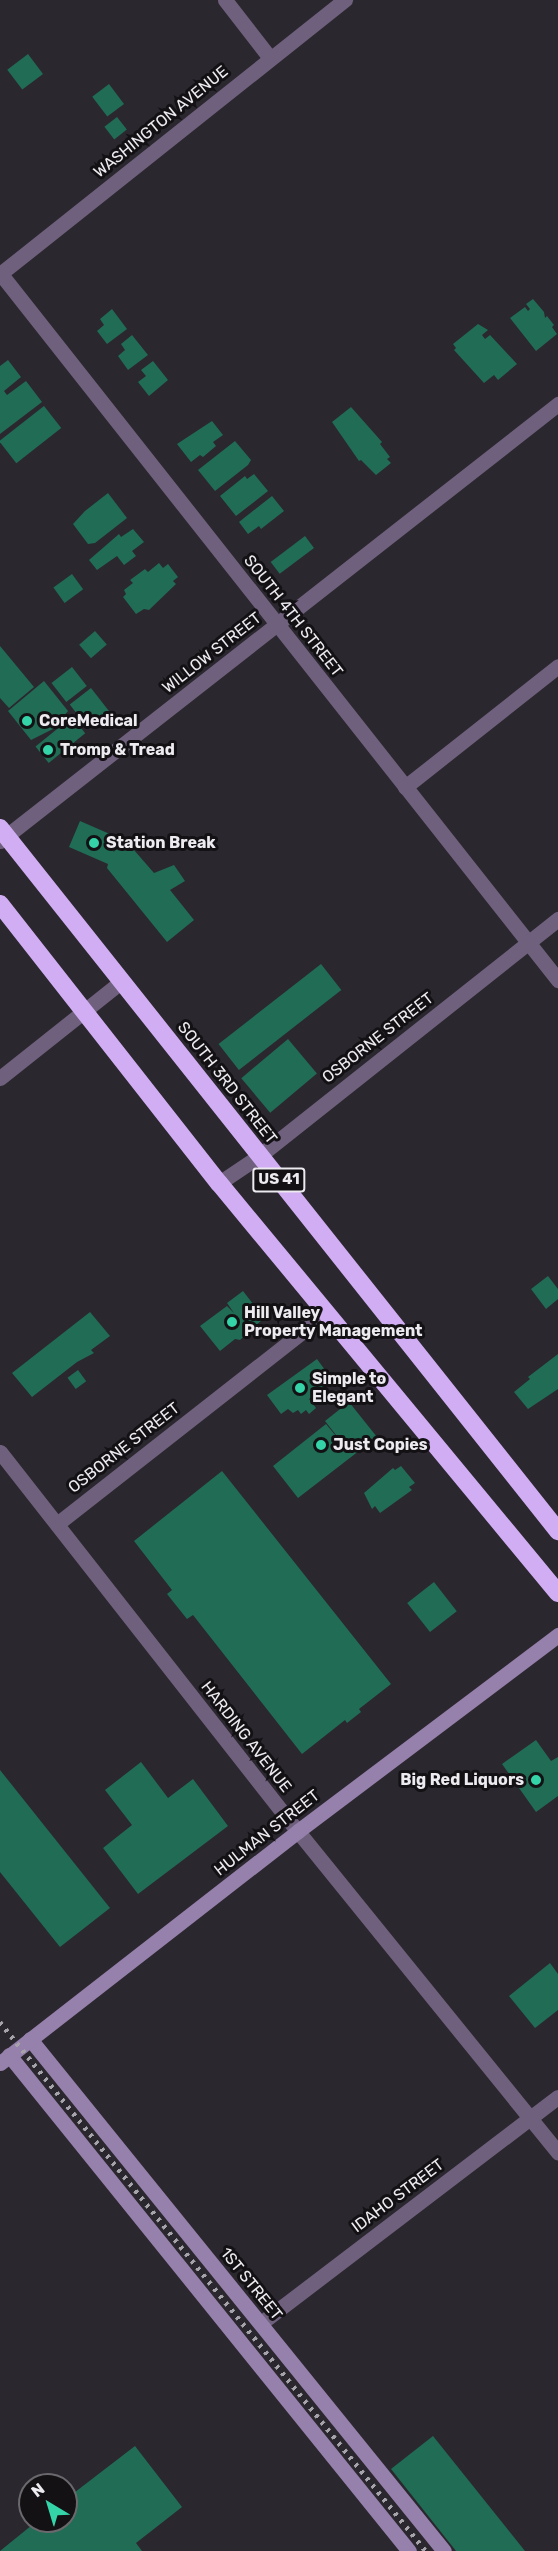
<!DOCTYPE html>
<html>
<head>
<meta charset="utf-8">
<style>
  body { margin:0 }
  #map { position:relative; width:558px; height:2551px; overflow:hidden; background:#2b272f; font-family:Rubik,sans-serif }
  div>[style] { position:absolute }
  .building>* { inset:0; background:#206c55; transform-origin:0 0 }
  .street>* { height:15px; margin:-7.5px; padding:0 7.5px; transform-origin:7.5px; border-radius:7.5px; background:#6f617d }
  .secondary>* { height:15px; margin:-7.5px; padding:0 7.5px; transform-origin:7.5px; border-radius:7.5px; background:#9680ac }
  .highway>* { height:18px; margin:-9px; padding:0 9px; transform-origin:9px; border-radius:9px; background:#d1adf3 }
  .rail>* { height:4.5px; margin-top:-2.25px; transform-origin:0; background:repeating-linear-gradient(90deg,#a7a3aa 0 3px,transparent 0 9px) }
  .dots>* { width:16px; height:16px; translate:-50% -50%; box-sizing:border-box; border:3px solid #131114; border-radius:50% }
  span { translate:-50% -50%; white-space:nowrap; text-align:center; line-height:1.15; -webkit-text-stroke:6px #131114; paint-order:stroke }
  .shield-label span { padding:2px 4px; background:#131114; border:2px solid; border-radius:4px; -webkit-text-stroke-width:0 }
  .shield-label { font-size:15px; color:#edeaf0; font-weight:700 }
  .street-label { font-size:16px; color:#edeaf0 }
  .poi-label { font-size:16px; color:#edeaf0; font-weight:700 }
  .left { translate:0 -50%; text-align:left }
  .right { translate:-100% -50%; text-align:right }
  .north { position:absolute; left:18px; top:2473px; width:60px; height:60px; box-sizing:border-box; background:#131114; border:2px solid #6a686c; border-radius:50%; rotate:322deg; font-size:16px; font-weight:700; line-height:24px; text-align:center; color:#edeaf0 }
  .north::after { content:''; display:block; margin:auto; width:21px; height:27px; background:#34d4a8; clip-path:polygon(50% 0,100% 100%,50% 72%,0 100%) }
</style>
</head>
<body>
<div id="map">
  <div class="building">
    <i style="left:28px;top:54px;width:25px;height:26px;rotate:53deg"></i>
    <i style="left:109px;top:84px;width:25px;height:21px;rotate:53deg"></i>
    <i style="left:117px;top:117px;width:16px;height:16px;rotate:52deg"></i>
    <i style="clip-path:polygon(533px 299px,544px 312px,545px 318px,547px 316px,554px 325px,552px 327px,557px 334px,536px 351px,510px 318px,525px 307px,528px 311px,530px 309px,526px 304px)"></i>
    <i style="clip-path:polygon(112px 309px,127px 329px,107px 344px,97px 331px,104px 325px,100px 319px)"></i>
    <i style="clip-path:polygon(478px 324px,488px 330px,482px 335px,485px 339px,490px 335px,517px 364px,498px 380px,494px 375px,484px 383px,454px 350px,456px 348px,453px 344px)"></i>
    <i style="clip-path:polygon(132px 335px,148px 355px,128px 370px,118px 356px,125px 350px,121px 344px)"></i>
    <i style="clip-path:polygon(8px 360px,21px 377px,4px 391px,7px 395px,26px 381px,42px 402px,0 434px,0 366px)"></i>
    <i style="clip-path:polygon(153px 361px,168px 380px,149px 396px,138px 382px,146px 376px,141px 370px)"></i>
    <i style="left:44px;top:406px;width:28px;height:57px;rotate:52deg"></i>
    <i style="clip-path:polygon(351px 407px,382px 442px,380px 444px,390px 457px,387px 459px,391px 463px,376px 475px,361px 460px,359px 461px,332px 422px)"></i>
    <i style="clip-path:polygon(212px 421px,223px 435px,213px 442px,216px 446px,203px 457px,200px 455px,191px 462px,177px 444px)"></i>
    <i style="clip-path:polygon(235px 441px,251px 460px,248px 465px,215px 491px,198px 470px)"></i>
    <i style="clip-path:polygon(254px 474px,268px 491px,236px 516px,220px 496px,245px 476px,247px 479px)"></i>
    <i style="clip-path:polygon(108px 493px,127px 518px,95px 543px,88px 544px,73px 524px,85px 511px)"></i>
    <i style="clip-path:polygon(272px 496px,284px 511px,261px 529px,259px 526px,248px 534px,239px 522px)"></i>
    <i style="clip-path:polygon(133px 529px,144px 542px,132px 551px,136px 556px,124px 565px,117px 556px,97px 570px,89px 560px,119px 534px,121px 537px)"></i>
    <i style="left:305px;top:536px;width:15px;height:43px;rotate:53deg"></i>
    <i style="clip-path:polygon(159px 563px,163px 568px,168px 564px,178px 577px,173px 581px,176px 584px,149px 610px,144px 609px,136px 614px,123px 597px,126px 594px,124px 590px,133px 583px,130px 580px,145px 569px,148px 572px)"></i>
    <i style="left:72px;top:574px;width:19px;height:23px;rotate:54deg"></i>
    <i style="left:95px;top:631px;width:18px;height:21px;rotate:49deg"></i>
    <i style="clip-path:polygon(0 646px,34px 687px,9px 708px,0 698px)"></i>
    <i style="left:72px;top:667px;width:24px;height:26px;rotate:52deg"></i>
    <i style="clip-path:polygon(44px 681px,68px 711px,53px 729px,31px 740px,8px 711px)"></i>
    <i style="left:91px;top:688px;width:31px;height:27px;rotate:52deg"></i>
    <i style="left:72px;top:717px;width:21px;height:47px;rotate:51deg"></i>
    <i style="clip-path:polygon(80px 821px,119px 838px,113px 852px,127px 842px,154px 873px,174px 865px,185px 881px,170px 890px,194px 920px,167px 942px,107px 868px,108px 864px,69px 847px)"></i>
    <i style="left:321px;top:964px;width:33px;height:130px;rotate:52deg"></i>
    <i style="left:288px;top:1039px;width:45px;height:61px;rotate:50deg"></i>
    <i style="clip-path:polygon(548px 1276px,558px 1289px,558px 1299px,546px 1309px,531px 1289px)"></i>
    <i style="clip-path:polygon(243px 1291px,264px 1318px,240px 1340px,235px 1339px,220px 1351px,200px 1326px,227px 1306px,234px 1313px,227px 1303px)"></i>
    <i style="clip-path:polygon(90px 1312px,110px 1336px,91px 1350px,94px 1353px,77px 1362px,32px 1397px,12px 1373px)"></i>
    <i style="clip-path:polygon(558px 1354px,558px 1389px,528px 1409px,514px 1392px,530px 1379px,528px 1377px)"></i>
    <i style="clip-path:polygon(317px 1359px,333px 1381px,309px 1399px,316px 1408px,309px 1414px,306px 1410px,301px 1414px,298px 1410px,293px 1413px,288px 1409px,281px 1414px,267px 1395px)"></i>
    <i style="left:78px;top:1370px;width:14px;height:13px;rotate:54deg"></i>
    <i style="clip-path:polygon(349px 1402px,377px 1437px,298px 1498px,273px 1466px,326px 1424px,351px 1454px,325px 1421px)"></i>
    <i style="clip-path:polygon(401px 1466px,415px 1483px,409px 1487px,412px 1490px,380px 1513px,375px 1506px,372px 1509px,364px 1493px,393px 1468px,395px 1470px)"></i>
    <i style="clip-path:polygon(222px 1471px,391px 1684px,359px 1709px,361px 1712px,347px 1723px,345px 1720px,302px 1754px,193px 1615px,187px 1619px,167px 1594px,172px 1590px,134px 1541px)"></i>
    <i style="left:434px;top:1582px;width:37px;height:34px;rotate:52deg"></i>
    <i style="clip-path:polygon(536px 1740px,551px 1761px,558px 1757px,558px 1796px,536px 1812px,502px 1764px)"></i>
    <i style="clip-path:polygon(141px 1762px,168px 1798px,193px 1779px,228px 1826px,138px 1894px,103px 1848px,132px 1825px,105px 1790px)"></i>
    <i style="clip-path:polygon(0 1770px,110px 1908px,60px 1947px,0 1872px)"></i>
    <i style="clip-path:polygon(550px 1963px,558px 1974px,558px 2010px,535px 2028px,509px 1996px)"></i>
    <i style="clip-path:polygon(433px 2436px,525px 2551px,456px 2551px,391px 2469px)"></i>
    <i style="clip-path:polygon(135px 2446px,182px 2507px,136px 2543px,142px 2551px,0 2551px,37px 2521px,66px 2521px,66px 2499px)"></i>
  </div>
  <div class="street">
    <i style="left:225px;top:0;width:73px;rotate:52.2deg"></i>
    <i style="left:0;top:273px;width:901px;rotate:51.72deg"></i>
    <i style="left:0;top:274px;width:441px;rotate:-38.5deg"></i>
    <i style="left:405px;top:787px;width:195px;rotate:-38.3deg"></i>
    <i style="left:0;top:841px;width:709px;rotate:-38.07deg"></i>
    <i style="left:0;top:1078px;width:156px;rotate:-38.5deg"></i>
    <i style="left:219px;top:1183px;width:48px;rotate:-34deg"></i>
    <i style="left:259px;top:1156px;width:382px;rotate:-38.4deg"></i>
    <i style="left:0;top:1452px;width:459px;rotate:51.9deg"></i>
    <i style="left:283px;top:1813px;width:437px;rotate:51deg"></i>
    <i style="left:57px;top:1524px;width:343px;rotate:-38.1deg"></i>
    <i style="left:261px;top:2323px;width:373px;rotate:-37.3deg"></i>
  </div>
  <div class="secondary">
    <i style="left:30px;top:2039px;width:658px;rotate:51.04deg"></i>
    <i style="left:9px;top:2055px;width:637px;rotate:51.12deg"></i>
    <i style="left:0;top:2063px;width:378px;rotate:-37.9deg"></i>
    <i style="left:298px;top:1831px;width:326px;rotate:-37deg"></i>
  </div>
  <div class="highway">
    <i style="left:0;top:828px;width:898px;rotate:51.56deg"></i>
    <i style="left:0;top:904px;width:355px;rotate:51.9deg"></i>
    <i style="left:219px;top:1183px;width:532px;rotate:50.42deg"></i>
  </div>
  <div class="rail">
    <i style="left:0;top:2022px;width:679px;rotate:51.16deg"></i>
  </div>
  <div class="dots">
    <i style="left:27px;top:721px;background:#34d4a8"></i>
    <i style="left:48px;top:750px;background:#34d4a8"></i>
    <i style="left:94px;top:843px;background:#34d4a8"></i>
    <i style="left:232px;top:1322px;background:#34d4a8"></i>
    <i style="left:300px;top:1388px;background:#34d4a8"></i>
    <i style="left:321px;top:1445px;background:#34d4a8"></i>
    <i style="left:536px;top:1780px;background:#34d4a8"></i>
  </div>
  <div class="shield-label">
    <span style="left:279px;top:1180px">US 41</span>
  </div>
  <div class="street-label">
    <span style="left:161px;top:122px;rotate:-39deg">WASHINGTON AVENUE</span>
    <span style="left:293px;top:616px;rotate:52deg">SOUTH 4TH STREET</span>
    <span style="left:212px;top:653px;rotate:-38deg">WILLOW STREET</span>
    <span style="left:378px;top:1038px;rotate:-38deg">OSBORNE STREET</span>
    <span style="left:227px;top:1083px;rotate:52deg">SOUTH 3RD STREET</span>
    <span style="left:124px;top:1448px;rotate:-38deg">OSBORNE STREET</span>
    <span style="left:246px;top:1737px;rotate:52deg">HARDING AVENUE</span>
    <span style="left:267px;top:1833px;rotate:-38deg">HULMAN STREET</span>
    <span style="left:398px;top:2196px;rotate:-37deg">IDAHO STREET</span>
    <span style="left:251px;top:2284px;rotate:51deg">1ST STREET</span>
  </div>
  <div class="poi-label">
    <span class="left" style="left:39px;top:721px">CoreMedical</span>
    <span class="left" style="left:60px;top:750px">Tromp &amp; Tread</span>
    <span class="left" style="left:106px;top:843px">Station Break</span>
    <span class="left" style="left:244px;top:1322px">Hill Valley<br>Property Management</span>
    <span class="left" style="left:312px;top:1388px">Simple to<br>Elegant</span>
    <span class="left" style="left:333px;top:1445px">Just Copies</span>
    <span class="right" style="left:524px;top:1780px">Big Red Liquors</span>
  </div>
  <div class="north">N</div>
</div>
</body>
</html>
